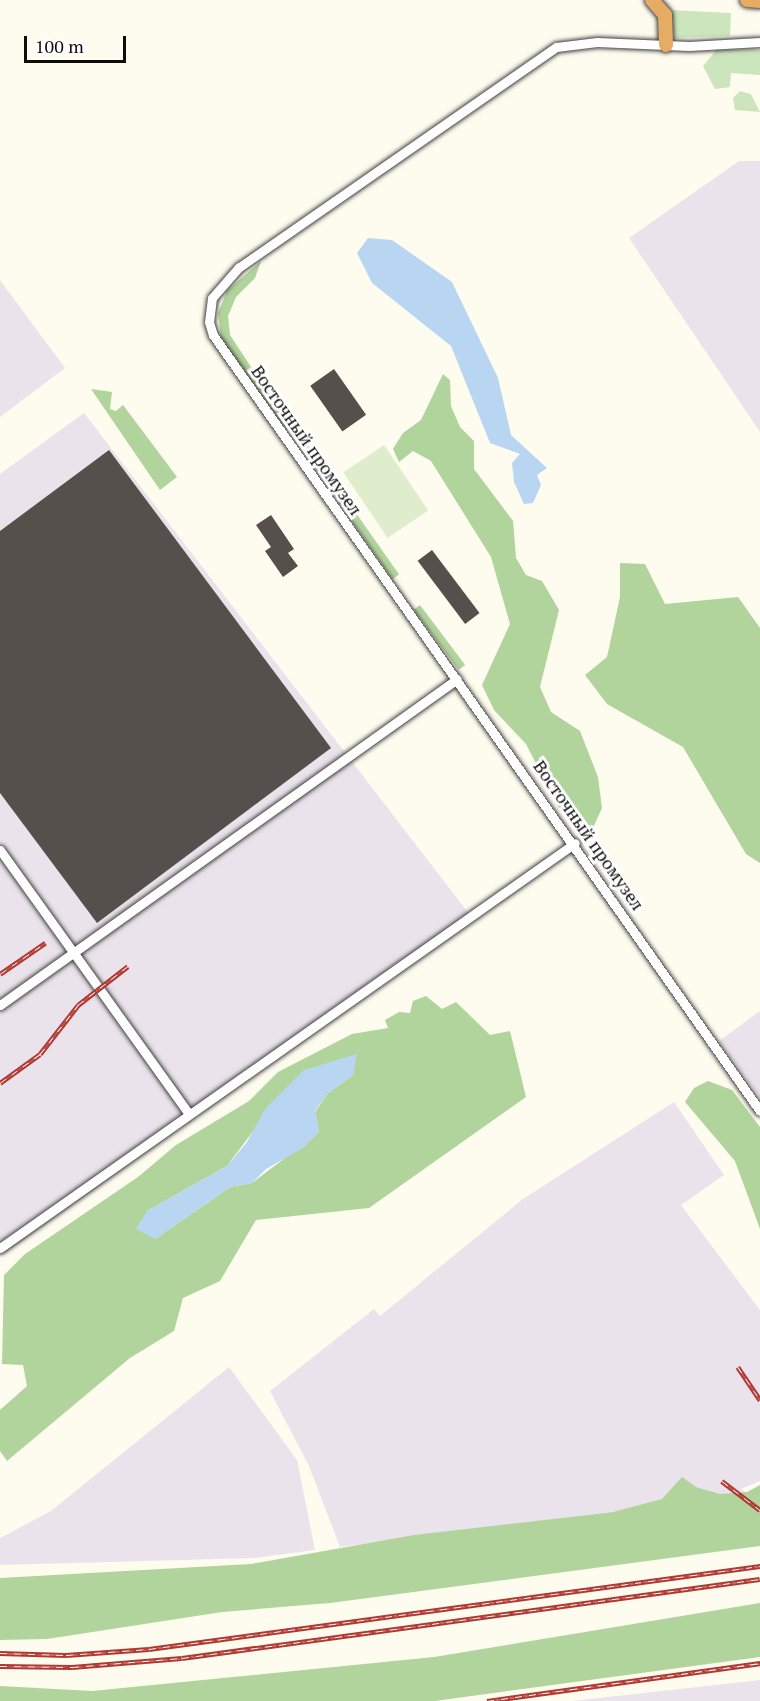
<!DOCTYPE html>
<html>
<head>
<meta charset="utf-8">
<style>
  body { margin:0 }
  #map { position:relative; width:760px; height:1701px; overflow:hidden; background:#fefcef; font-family:"PT Serif",serif }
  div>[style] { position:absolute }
  .industrial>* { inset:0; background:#ebe3eb }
  .green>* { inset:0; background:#cde5bc }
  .forest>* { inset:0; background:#b1d49c; transform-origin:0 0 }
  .pitch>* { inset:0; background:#dfedcd; transform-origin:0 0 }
  .water>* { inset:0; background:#b8d6f1 }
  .building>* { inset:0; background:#55504b; transform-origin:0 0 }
  .roads { filter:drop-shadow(0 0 2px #404040) drop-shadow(0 0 2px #404040) }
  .minor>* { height:9px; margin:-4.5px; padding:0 4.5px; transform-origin:4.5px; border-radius:4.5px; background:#fff }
  .highway>* { height:14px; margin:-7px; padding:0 7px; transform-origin:7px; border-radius:7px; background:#e7ac64 }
  .rail>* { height:4.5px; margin-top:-2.25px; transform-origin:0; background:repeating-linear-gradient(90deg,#fff 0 7px,#b13732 0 14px); box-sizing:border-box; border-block:2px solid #b13732 }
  span { translate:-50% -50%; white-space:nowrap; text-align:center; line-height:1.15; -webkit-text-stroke:6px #fff; paint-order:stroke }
  .street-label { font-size:18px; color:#0d0d0d }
  .scale { position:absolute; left:24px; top:36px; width:102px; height:27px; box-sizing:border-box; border:3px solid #0d0d0d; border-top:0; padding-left:8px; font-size:18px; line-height:21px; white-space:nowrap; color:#0d0d0d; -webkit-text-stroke:4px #fff; paint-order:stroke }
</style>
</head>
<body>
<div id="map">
  <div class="industrial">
    <i style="clip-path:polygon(739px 161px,760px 161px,760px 432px,629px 238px)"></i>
    <i style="clip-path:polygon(0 280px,65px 368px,0 417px)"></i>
    <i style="clip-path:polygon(84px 413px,473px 919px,0 1257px,0 474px)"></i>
    <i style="clip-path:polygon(760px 1011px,760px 1097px,719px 1041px)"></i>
    <i style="clip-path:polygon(674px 1102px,724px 1175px,681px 1205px,760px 1310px,760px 1481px,741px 1489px,760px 1501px,712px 1499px,340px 1547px,309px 1466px,270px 1391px,374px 1309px,380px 1316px,523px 1199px)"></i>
    <i style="clip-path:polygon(229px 1367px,297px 1460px,315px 1550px,254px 1558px,0 1565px,0 1538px,51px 1511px)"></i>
    <i style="clip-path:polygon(760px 1680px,760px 1701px,572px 1701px)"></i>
  </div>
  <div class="green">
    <i style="clip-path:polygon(671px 10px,731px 13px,730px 36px,674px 38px)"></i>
    <i style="clip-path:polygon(717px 49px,760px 50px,760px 75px,731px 73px,730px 87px,715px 89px,703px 66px)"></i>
    <i style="clip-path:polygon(740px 91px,751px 94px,760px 112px,735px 110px,733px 98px)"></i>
  </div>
  <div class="forest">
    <i style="clip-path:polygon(261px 261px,255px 278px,236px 297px,228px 316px,230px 335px,294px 432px,285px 429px,221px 338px,218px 313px,227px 291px)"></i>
    <i style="clip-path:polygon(443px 374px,450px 380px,451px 406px,460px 427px,474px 441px,474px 469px,513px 521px,516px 558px,526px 575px,542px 581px,559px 610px,540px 687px,551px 712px,580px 731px,598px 777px,602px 808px,587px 841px,561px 812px,526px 744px,494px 710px,482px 685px,510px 624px,491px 557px,431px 461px,413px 451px,399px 462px,393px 449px,403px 433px,421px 420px)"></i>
    <i style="clip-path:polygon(91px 389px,112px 392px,110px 409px,116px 411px,123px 405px,177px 477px,160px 490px)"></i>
    <i style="left:309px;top:446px;width:157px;height:8px;rotate:55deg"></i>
    <i style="clip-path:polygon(620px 563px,645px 564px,665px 604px,738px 597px,760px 628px,760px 863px,746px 854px,683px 747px,607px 704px,585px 675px,607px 657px,620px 597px)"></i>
    <i style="left:420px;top:605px;width:75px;height:8px;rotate:53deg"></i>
    <i style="clip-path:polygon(evenodd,426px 996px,442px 1009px,456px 1002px,490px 1035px,510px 1031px,526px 1097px,369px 1208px,256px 1220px,220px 1281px,183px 1298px,174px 1331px,130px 1358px,7px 1461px,0 1451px,0 1410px,27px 1386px,23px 1365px,2px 1364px,4px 1275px,25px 1254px,138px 1177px,176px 1145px,249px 1101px,278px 1072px,352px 1034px,388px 1028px,385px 1020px,399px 1012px,410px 1013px,413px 1001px,426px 996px,353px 1075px,327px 1094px,315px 1112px,319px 1132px,252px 1183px,230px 1187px,155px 1239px,147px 1211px,227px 1166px,277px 1099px,353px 1075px)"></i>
    <i style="clip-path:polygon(708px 1081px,732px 1090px,760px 1127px,760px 1229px,735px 1161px,685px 1102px,694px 1088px)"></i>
    <i style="clip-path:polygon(682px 1477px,696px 1487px,720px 1494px,747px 1492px,760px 1485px,760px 1546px,330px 1603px,222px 1612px,47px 1639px,0 1640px,0 1578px,251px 1564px,414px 1535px,613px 1512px,662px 1499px)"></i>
    <i style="clip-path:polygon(760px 1603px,760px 1657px,435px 1701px,0 1701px,0 1686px,92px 1691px,434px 1657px)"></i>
  </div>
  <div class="pitch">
    <i style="left:384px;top:445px;width:79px;height:49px;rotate:56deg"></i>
  </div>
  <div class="water">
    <i style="clip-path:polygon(368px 238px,392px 240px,452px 282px,498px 378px,511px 435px,547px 468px,537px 475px,541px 485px,533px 503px,524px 504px,514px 482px,512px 463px,520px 454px,490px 443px,451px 346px,372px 283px,357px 253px)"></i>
    <i style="clip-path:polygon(357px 1054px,353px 1075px,327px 1094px,315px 1111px,319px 1132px,303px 1148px,266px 1169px,252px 1183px,230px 1187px,155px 1239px,136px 1229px,147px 1211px,227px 1166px,247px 1142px,265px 1109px,304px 1070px)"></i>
  </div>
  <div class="building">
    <i style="left:334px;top:369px;width:56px;height:29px;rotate:55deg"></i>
    <i style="clip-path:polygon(109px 450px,331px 748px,97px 923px,0 793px,0 531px)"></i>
    <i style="clip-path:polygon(271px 515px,294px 549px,288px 553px,298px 566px,283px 577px,265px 551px,271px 547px,256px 525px)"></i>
    <i style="left:432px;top:550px;width:79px;height:18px;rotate:53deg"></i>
  </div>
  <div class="roads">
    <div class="minor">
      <i style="left:760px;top:42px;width:71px;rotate:176.8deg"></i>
      <i style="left:689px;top:46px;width:92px;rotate:-177.5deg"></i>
      <i style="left:597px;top:42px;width:41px;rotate:173deg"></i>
      <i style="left:556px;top:47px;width:386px;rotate:145.2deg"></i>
      <i style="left:239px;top:267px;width:41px;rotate:131.1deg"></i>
      <i style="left:212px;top:298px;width:24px;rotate:97deg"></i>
      <i style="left:209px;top:322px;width:14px;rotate:73deg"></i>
      <i style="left:213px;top:335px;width:949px;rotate:54.82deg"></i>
      <i style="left:0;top:850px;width:323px;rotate:54.4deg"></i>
      <i style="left:0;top:1005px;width:561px;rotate:-35.5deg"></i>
      <i style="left:0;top:1248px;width:703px;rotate:-35.16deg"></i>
    </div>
    <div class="highway">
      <i style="left:652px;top:0;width:20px;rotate:49deg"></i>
      <i style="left:665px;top:15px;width:30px;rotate:88deg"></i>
      <i style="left:747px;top:0;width:13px;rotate:4deg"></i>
    </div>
  </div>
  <div class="rail">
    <i style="left:0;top:974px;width:55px;rotate:-34.6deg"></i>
    <i style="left:0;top:1083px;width:49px;rotate:-35.9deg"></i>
    <i style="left:40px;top:1054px;width:62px;rotate:-52.2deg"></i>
    <i style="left:78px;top:1005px;width:63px;rotate:-38deg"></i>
    <i style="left:738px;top:1367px;width:40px;rotate:56deg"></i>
    <i style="left:722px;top:1481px;width:48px;rotate:37.3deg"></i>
    <i style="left:0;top:1653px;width:66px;rotate:1.7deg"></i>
    <i style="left:66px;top:1655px;width:83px;rotate:-4.1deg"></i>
    <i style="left:149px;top:1649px;width:617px;rotate:-7.74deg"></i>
    <i style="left:0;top:1666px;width:72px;rotate:0.8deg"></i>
    <i style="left:72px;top:1667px;width:110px;rotate:-4.7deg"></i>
    <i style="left:182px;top:1658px;width:583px;rotate:-7.78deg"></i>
    <i style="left:487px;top:1701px;width:276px;rotate:-7.9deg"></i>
  </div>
  <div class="street-label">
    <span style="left:307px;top:440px;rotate:55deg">Восточный промузел</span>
    <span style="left:589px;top:835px;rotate:55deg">Восточный промузел</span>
  </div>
  <div class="scale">100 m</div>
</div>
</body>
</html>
